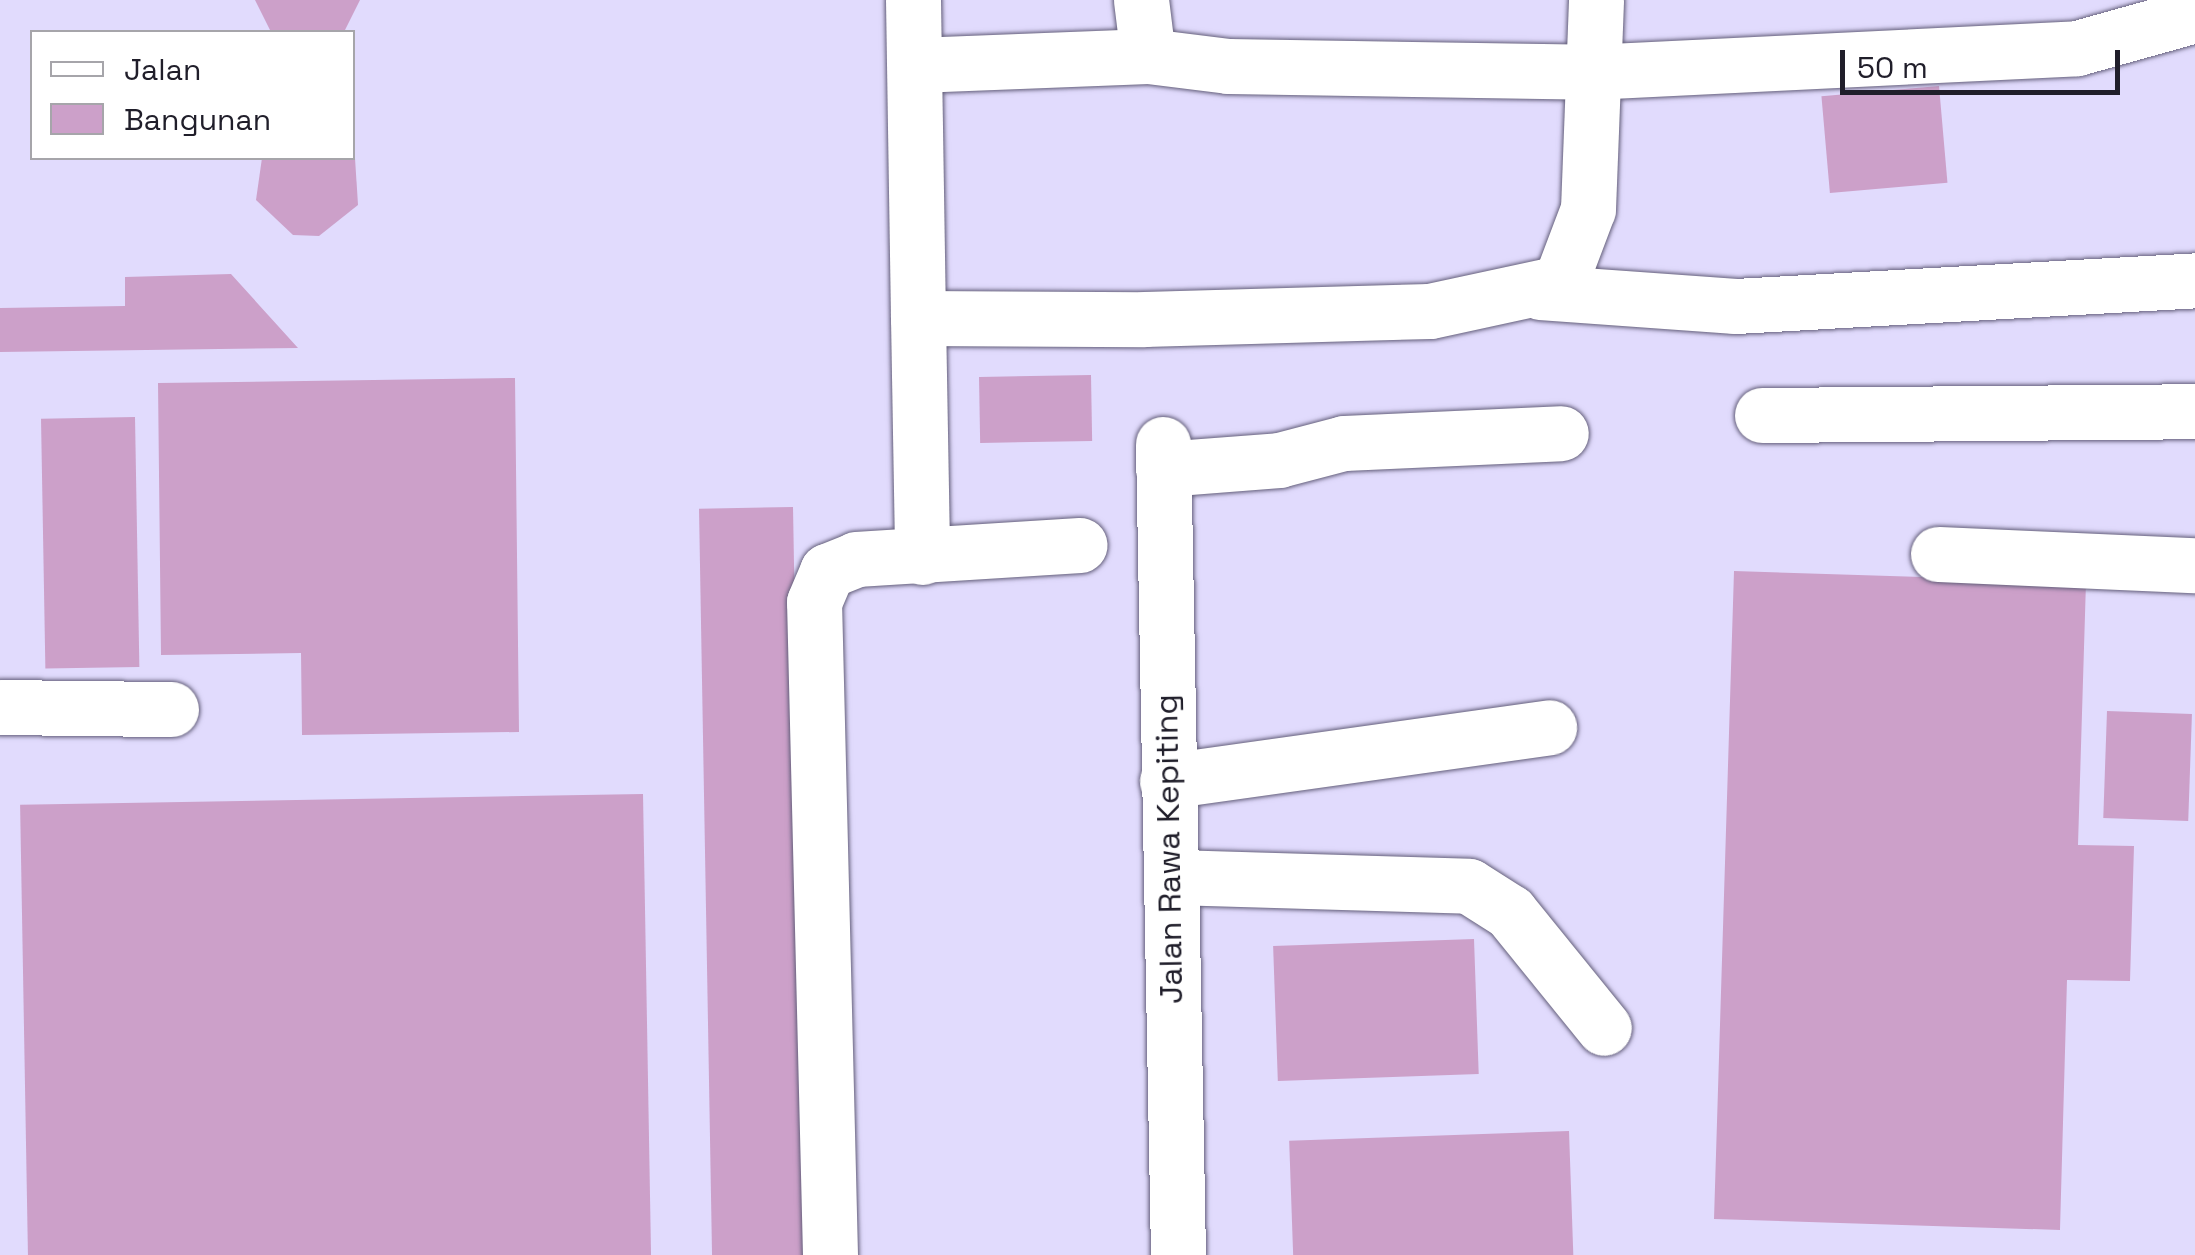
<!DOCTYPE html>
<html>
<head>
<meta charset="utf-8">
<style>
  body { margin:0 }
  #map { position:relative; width:2195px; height:1255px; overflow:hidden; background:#e1dbfd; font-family:"Space Grotesk",sans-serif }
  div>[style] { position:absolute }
  .building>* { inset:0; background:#cca0c9; transform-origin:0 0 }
  .roads { filter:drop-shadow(0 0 2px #645f7b) drop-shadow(0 0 2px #645f7b) }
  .minor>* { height:55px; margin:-27.5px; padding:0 27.5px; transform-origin:27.5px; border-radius:27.5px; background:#fff }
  span { translate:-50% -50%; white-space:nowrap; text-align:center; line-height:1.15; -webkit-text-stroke:9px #fff; paint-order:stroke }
  .street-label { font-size:32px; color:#201e2a }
  .legend { position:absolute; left:30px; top:30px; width:325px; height:130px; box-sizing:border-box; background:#fff; border:2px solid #a6a5aa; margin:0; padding:12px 18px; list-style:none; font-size:30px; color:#201e2a }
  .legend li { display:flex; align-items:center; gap:20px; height:50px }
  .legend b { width:50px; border:2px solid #a6a5aa }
  .scale { position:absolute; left:1840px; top:50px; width:280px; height:45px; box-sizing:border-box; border:5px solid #201e2a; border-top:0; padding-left:12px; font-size:30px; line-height:35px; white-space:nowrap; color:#201e2a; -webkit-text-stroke:8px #fff; paint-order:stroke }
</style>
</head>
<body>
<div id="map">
  <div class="building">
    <i style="clip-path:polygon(255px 0,360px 0,344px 32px,271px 32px)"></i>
    <i style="left:1939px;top:86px;width:97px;height:118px;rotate:85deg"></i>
    <i style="clip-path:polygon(262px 158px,355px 158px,358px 205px,319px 236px,293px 235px,256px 200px)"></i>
    <i style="clip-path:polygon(231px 274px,298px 348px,0 352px,0 308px,125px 306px,125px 277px)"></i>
    <i style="left:1091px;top:375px;width:66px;height:112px;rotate:89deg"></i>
    <i style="clip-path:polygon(515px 378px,519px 732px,302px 735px,301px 653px,161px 655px,158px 383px)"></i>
    <i style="left:135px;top:417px;width:250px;height:94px;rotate:89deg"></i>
    <i style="left:793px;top:507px;width:748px;height:94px;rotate:89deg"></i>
    <i style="clip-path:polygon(1734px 571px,2086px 582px,2078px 845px,2134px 846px,2130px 981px,2067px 980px,2060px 1230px,1714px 1219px)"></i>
    <i style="left:2107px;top:711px;width:85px;height:107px;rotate:2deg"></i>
    <i style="left:643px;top:794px;width:461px;height:623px;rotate:89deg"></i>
    <i style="left:1474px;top:939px;width:135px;height:201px;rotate:88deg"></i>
    <i style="left:1569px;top:1131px;width:124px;height:280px;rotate:88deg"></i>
  </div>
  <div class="roads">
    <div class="minor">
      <i style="left:913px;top:0;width:318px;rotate:89.1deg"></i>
      <i style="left:918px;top:318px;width:226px;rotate:0.3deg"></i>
      <i style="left:1144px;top:319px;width:286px;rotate:-1.6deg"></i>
      <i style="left:1430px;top:311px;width:133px;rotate:-12.2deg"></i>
      <i style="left:1560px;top:283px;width:79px;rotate:-69.3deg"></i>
      <i style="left:1588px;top:209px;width:209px;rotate:-87.8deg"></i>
      <i style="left:1141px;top:0;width:56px;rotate:82.9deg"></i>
      <i style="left:1148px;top:56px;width:81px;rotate:7.1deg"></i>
      <i style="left:1228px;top:66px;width:362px;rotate:0.9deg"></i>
      <i style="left:1590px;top:72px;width:488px;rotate:-2.8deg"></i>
      <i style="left:2077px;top:48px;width:123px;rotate:-15.6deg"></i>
      <i style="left:916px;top:65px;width:232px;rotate:-2.2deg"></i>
      <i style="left:1540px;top:292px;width:196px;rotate:4.1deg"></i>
      <i style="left:1736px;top:306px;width:460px;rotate:-3.2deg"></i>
      <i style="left:918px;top:318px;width:239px;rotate:89deg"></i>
      <i style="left:1762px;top:415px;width:433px;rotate:-0.5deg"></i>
      <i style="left:1163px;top:444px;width:811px;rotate:88.94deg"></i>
      <i style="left:1163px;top:469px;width:116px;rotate:-4.4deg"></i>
      <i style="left:1279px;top:460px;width:67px;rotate:-14.7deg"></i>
      <i style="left:1344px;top:443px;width:217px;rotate:-2.6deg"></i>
      <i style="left:1938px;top:554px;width:257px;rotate:2.5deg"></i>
      <i style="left:0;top:707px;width:171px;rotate:0.7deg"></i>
      <i style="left:1167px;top:781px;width:386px;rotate:-8deg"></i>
      <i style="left:1173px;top:877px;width:296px;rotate:1.7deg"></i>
      <i style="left:1469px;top:886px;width:49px;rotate:32.4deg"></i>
      <i style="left:1510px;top:912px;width:149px;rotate:51deg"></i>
      <i style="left:830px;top:1255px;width:653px;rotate:-91.4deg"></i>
      <i style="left:814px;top:602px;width:34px;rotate:-67deg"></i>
      <i style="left:827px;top:571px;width:31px;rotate:-22deg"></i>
      <i style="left:856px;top:559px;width:224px;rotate:-3.6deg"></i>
    </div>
  </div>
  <div class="street-label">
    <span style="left:1169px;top:849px;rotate:-91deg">Jalan Rawa Kepiting</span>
  </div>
  <ul class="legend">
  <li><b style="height:12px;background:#fff"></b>Jalan</li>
  <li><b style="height:28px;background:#cca0c9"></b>Bangunan</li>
  </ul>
  <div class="scale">50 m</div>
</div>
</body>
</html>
